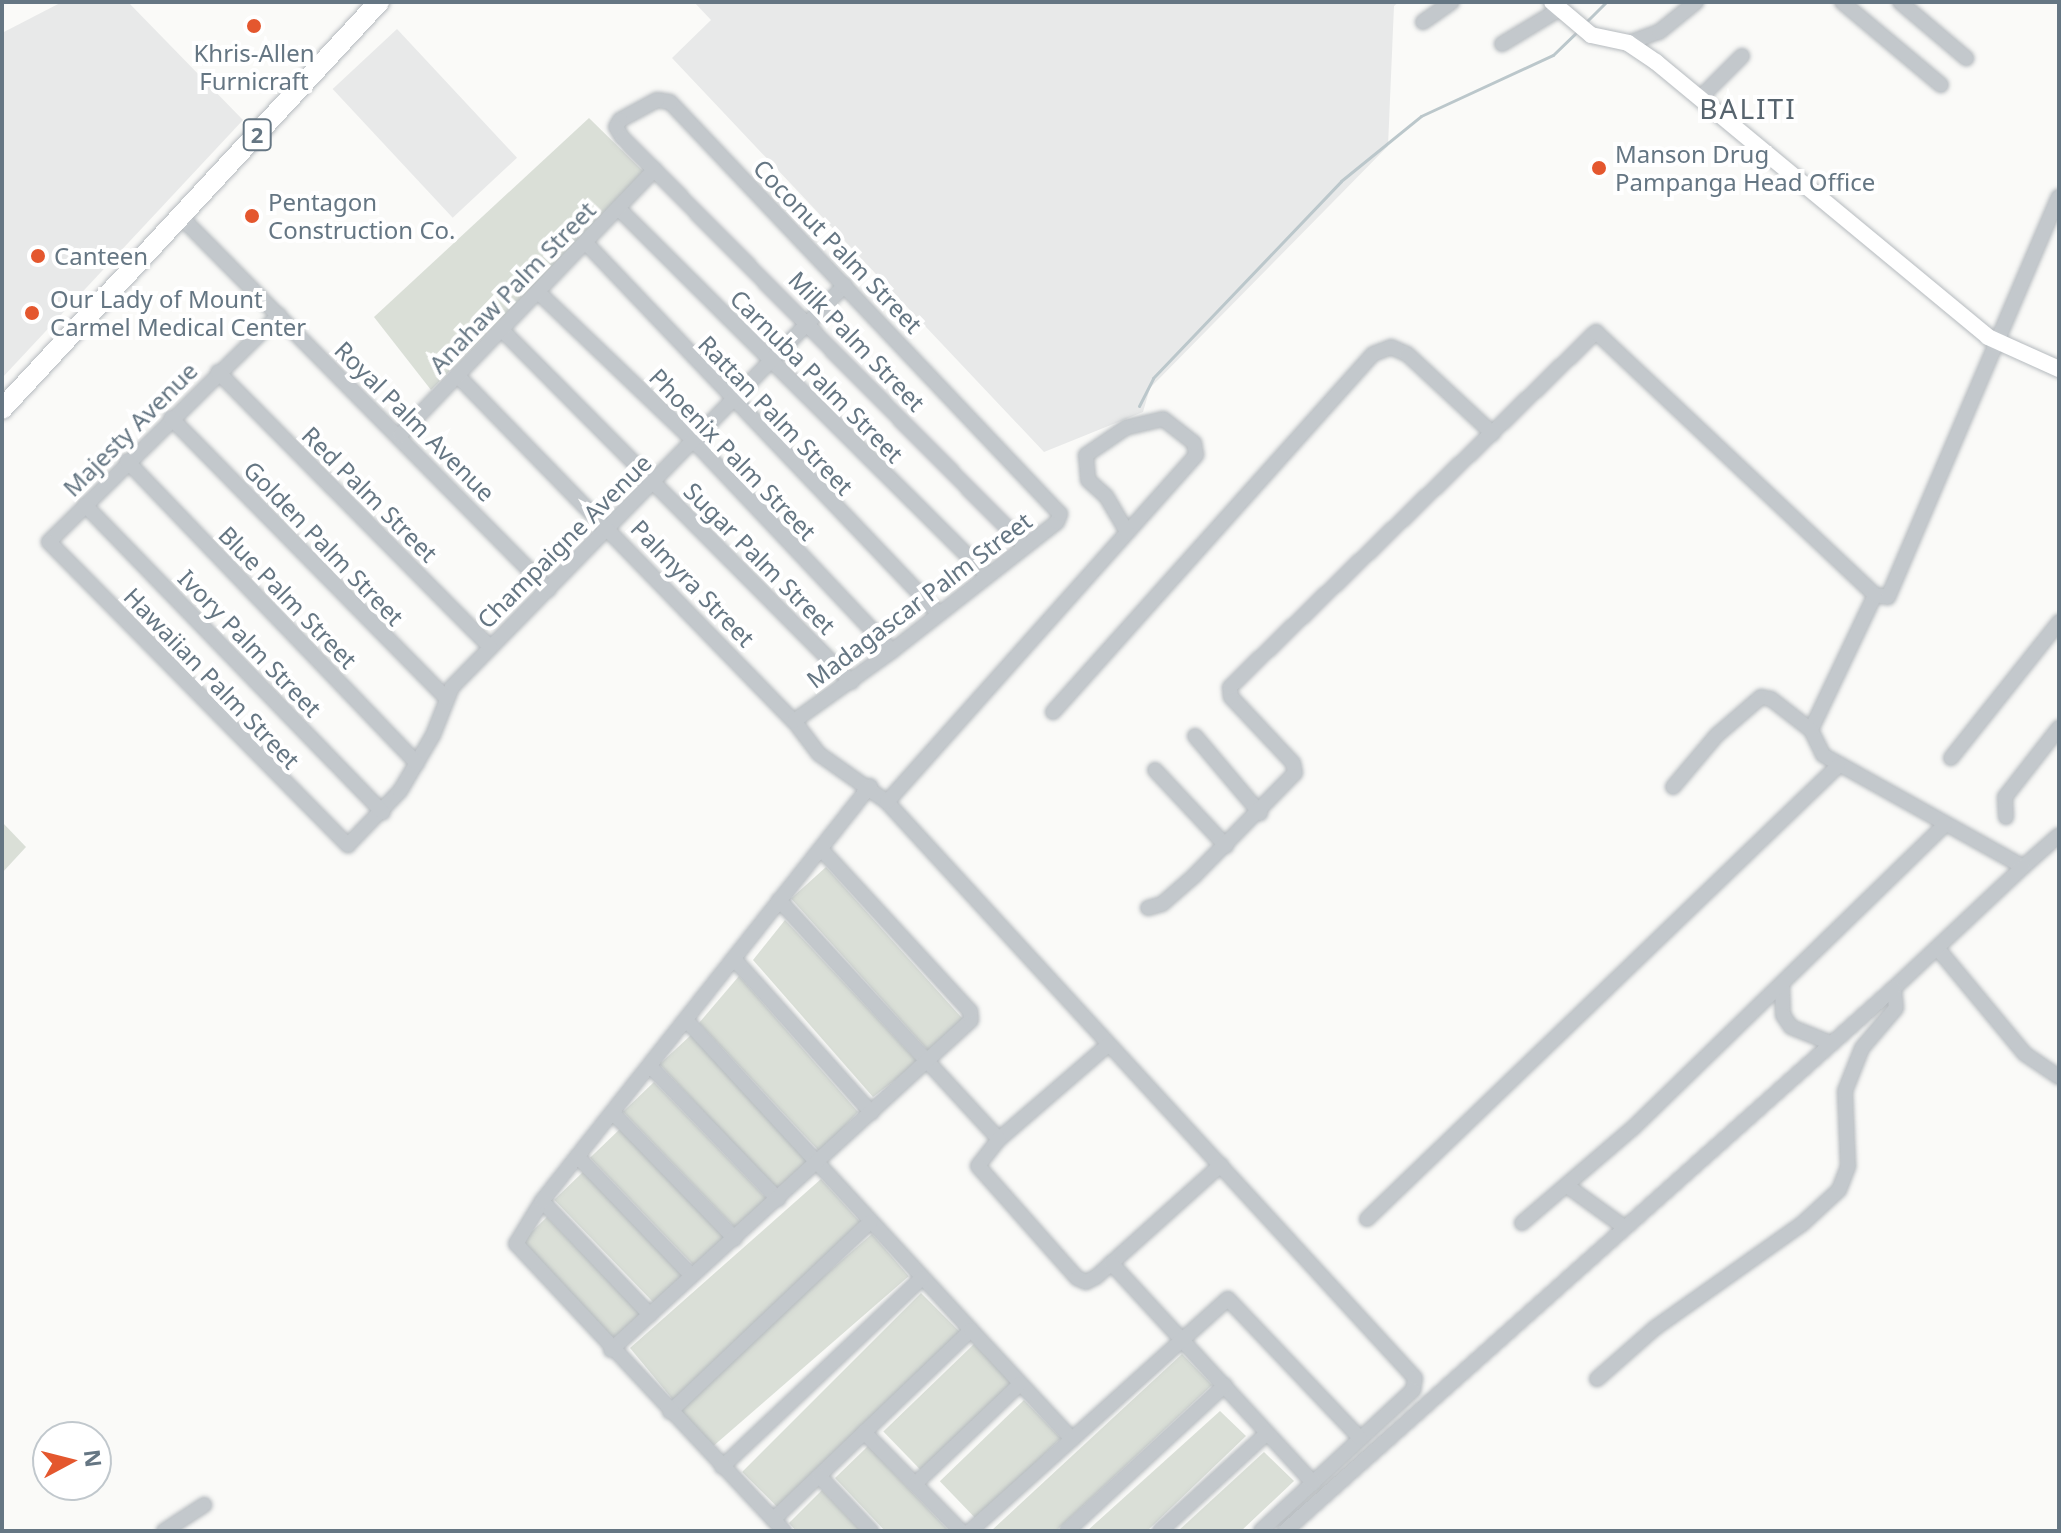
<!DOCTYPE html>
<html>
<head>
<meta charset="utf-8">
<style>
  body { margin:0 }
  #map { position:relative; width:2061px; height:1533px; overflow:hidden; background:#fafaf8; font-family:"Noto Sans",sans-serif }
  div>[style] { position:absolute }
  .built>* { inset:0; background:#e8e9e9; transform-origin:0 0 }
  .green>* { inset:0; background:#dadfd7; transform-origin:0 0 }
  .stream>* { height:3px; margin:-1.5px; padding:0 1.5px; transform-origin:1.5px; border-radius:1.5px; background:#bbc7cb }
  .roads { filter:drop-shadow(0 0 2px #b5babe) drop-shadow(0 0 2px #b5babe) }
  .minor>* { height:14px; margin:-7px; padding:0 7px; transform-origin:7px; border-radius:7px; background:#c3c8cc }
  .major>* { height:16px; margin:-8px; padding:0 8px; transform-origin:8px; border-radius:8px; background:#fff }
  .highway>* { height:20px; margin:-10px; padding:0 10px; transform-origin:10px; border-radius:10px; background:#fff }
  .dots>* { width:22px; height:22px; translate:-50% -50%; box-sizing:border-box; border:4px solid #fff; border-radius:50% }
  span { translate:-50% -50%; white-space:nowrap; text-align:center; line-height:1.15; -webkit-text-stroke:8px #fff; paint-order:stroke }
  .shield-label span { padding:2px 6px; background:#fff; border:2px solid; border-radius:6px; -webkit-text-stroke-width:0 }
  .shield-label { font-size:22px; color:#657683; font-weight:700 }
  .poi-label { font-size:24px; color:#657683 }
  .left { translate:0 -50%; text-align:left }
  .street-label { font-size:24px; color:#657683 }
  .quarter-label { font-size:28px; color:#57646e; letter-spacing:2px }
  .frame { position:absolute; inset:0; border:4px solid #657683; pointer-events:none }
  .north { position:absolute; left:32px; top:1421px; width:80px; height:80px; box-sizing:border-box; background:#fff; border:2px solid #c1c8cd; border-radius:50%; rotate:83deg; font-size:22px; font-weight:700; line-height:32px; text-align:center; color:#657683 }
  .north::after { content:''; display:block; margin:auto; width:28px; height:36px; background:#e4572e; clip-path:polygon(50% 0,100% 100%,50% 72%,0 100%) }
</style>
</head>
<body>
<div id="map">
  <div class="built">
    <i style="clip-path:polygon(62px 2px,128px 2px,243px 120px,2px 378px,2px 33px)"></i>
    <i style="clip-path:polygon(694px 2px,1399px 2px,1394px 6px,1388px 146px,1150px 388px,1143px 412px,1044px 452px,672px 58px,711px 20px)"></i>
    <i style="left:397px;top:29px;width:176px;height:88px;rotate:47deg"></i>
  </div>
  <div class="green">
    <i style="clip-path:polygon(589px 118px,645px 173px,431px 390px,374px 317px)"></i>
    <i style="clip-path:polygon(2px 822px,26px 847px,2px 873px)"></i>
    <i style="left:826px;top:867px;width:205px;height:47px;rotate:48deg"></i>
    <i style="clip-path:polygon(785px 920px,918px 1062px,873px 1097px,753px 960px)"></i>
    <i style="clip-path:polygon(739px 976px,858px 1112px,820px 1152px,699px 1023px)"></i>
    <i style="left:691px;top:1035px;width:173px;height:43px;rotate:47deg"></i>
    <i style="left:654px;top:1082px;width:163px;height:43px;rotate:46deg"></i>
    <i style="left:621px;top:1128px;width:153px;height:43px;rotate:46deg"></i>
    <i style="left:583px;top:1172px;width:146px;height:40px;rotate:46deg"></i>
    <i style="clip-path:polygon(821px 1179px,860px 1222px,674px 1401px,630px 1348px)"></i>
    <i style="left:547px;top:1217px;width:135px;height:37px;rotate:46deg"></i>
    <i style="left:872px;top:1234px;width:56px;height:260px;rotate:49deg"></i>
    <i style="left:921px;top:1293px;width:55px;height:253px;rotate:45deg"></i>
    <i style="left:974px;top:1344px;width:54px;height:126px;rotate:46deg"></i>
    <i style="clip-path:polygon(1182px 1354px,1212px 1385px,1056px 1531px,991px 1531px)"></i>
    <i style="left:1024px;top:1400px;width:53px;height:117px;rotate:46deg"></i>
    <i style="clip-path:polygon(1220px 1411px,1246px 1436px,1147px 1531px,1087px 1531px)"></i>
    <i style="clip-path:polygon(868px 1446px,949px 1531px,885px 1531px,835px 1478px)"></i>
    <i style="clip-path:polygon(1264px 1452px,1294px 1481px,1241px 1531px,1178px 1531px)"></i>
    <i style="clip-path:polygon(822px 1490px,861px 1531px,796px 1531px,789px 1523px)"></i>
  </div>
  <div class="stream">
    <i style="left:1586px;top:22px;width:28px;rotate:-45deg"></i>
    <i style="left:1139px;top:406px;width:31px;rotate:-63deg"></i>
    <i style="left:1153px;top:378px;width:272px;rotate:-46.3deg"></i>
    <i style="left:1341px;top:181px;width:103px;rotate:-39.1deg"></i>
    <i style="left:1421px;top:116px;width:145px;rotate:-24.8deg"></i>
    <i style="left:1553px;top:55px;width:35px;rotate:-44deg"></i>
  </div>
  <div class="roads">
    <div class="minor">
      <i style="left:1842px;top:2px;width:129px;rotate:40deg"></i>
      <i style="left:1900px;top:2px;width:87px;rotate:40.3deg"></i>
      <i style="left:1423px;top:22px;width:35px;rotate:-35deg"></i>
      <i style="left:1628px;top:43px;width:33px;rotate:-20deg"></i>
      <i style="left:1659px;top:32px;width:48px;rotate:-39deg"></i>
      <i style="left:1502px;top:44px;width:68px;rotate:-31.1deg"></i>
      <i style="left:1701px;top:97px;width:58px;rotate:-45deg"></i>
      <i style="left:618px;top:208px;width:519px;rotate:44.84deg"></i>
      <i style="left:180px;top:216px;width:525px;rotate:45.39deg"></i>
      <i style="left:586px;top:243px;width:511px;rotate:46.43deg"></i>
      <i style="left:539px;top:293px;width:213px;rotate:43.7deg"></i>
      <i style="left:693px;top:440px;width:290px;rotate:46.7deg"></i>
      <i style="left:279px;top:315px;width:323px;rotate:135.4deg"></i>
      <i style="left:49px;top:542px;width:426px;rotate:45.4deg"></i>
      <i style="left:348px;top:845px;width:75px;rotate:-46.1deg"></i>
      <i style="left:400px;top:791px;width:65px;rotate:-59.5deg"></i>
      <i style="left:433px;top:735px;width:52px;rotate:-68.4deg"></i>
      <i style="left:452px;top:687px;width:562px;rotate:-45.65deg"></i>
      <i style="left:502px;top:330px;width:496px;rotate:45.2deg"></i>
      <i style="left:218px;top:372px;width:387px;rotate:45.3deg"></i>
      <i style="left:457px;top:375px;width:483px;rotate:45.8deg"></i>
      <i style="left:794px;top:721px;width:41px;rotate:52.9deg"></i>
      <i style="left:819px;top:754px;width:83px;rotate:35.2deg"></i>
      <i style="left:887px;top:802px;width:781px;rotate:47.49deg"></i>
      <i style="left:1415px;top:1378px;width:12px;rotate:99deg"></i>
      <i style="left:1413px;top:1390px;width:207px;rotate:137.2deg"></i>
      <i style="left:171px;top:418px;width:392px;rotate:45.5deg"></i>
      <i style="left:400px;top:435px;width:368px;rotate:-46.2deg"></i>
      <i style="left:127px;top:461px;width:419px;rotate:46.2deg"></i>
      <i style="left:85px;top:505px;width:428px;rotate:45.9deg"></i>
      <i style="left:1875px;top:595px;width:149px;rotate:115.4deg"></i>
      <i style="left:1811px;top:730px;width:28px;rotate:64deg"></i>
      <i style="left:1823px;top:755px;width:229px;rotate:29.2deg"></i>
      <i style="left:2023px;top:867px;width:48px;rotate:-41.6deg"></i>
      <i style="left:1053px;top:712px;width:480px;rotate:-48.2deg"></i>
      <i style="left:1373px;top:354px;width:19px;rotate:-21deg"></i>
      <i style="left:1391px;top:347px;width:17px;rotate:24deg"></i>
      <i style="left:1407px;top:354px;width:117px;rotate:42.9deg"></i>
      <i style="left:794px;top:721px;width:120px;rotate:-35.5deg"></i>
      <i style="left:892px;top:651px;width:209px;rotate:-38deg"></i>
      <i style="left:1057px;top:522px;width:9px;rotate:-69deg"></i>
      <i style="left:1060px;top:514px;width:567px;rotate:-133.43deg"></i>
      <i style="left:670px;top:102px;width:13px;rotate:-171deg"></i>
      <i style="left:657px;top:100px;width:42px;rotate:151.6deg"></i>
      <i style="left:620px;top:120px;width:8px;rotate:120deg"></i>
      <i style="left:616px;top:127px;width:12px;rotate:59deg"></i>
      <i style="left:622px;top:137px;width:574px;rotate:45.42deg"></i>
      <i style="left:1195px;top:736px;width:101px;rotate:49.8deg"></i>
      <i style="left:1951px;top:758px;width:174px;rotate:-51.5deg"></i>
      <i style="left:1155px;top:770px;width:104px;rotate:46.9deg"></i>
      <i style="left:1673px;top:787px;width:68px;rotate:-49.8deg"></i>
      <i style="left:1717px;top:735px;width:58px;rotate:-40.8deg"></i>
      <i style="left:1761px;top:697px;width:10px;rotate:11deg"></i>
      <i style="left:1771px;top:699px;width:51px;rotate:37.8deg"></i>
      <i style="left:887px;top:802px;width:465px;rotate:-48.3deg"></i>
      <i style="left:1196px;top:455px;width:12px;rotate:-99deg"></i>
      <i style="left:1194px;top:443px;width:39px;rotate:-142deg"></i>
      <i style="left:1163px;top:419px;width:37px;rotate:167deg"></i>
      <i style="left:1127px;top:427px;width:50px;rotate:145.7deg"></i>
      <i style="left:1086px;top:455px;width:25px;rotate:85deg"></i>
      <i style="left:1088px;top:480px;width:24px;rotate:42deg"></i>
      <i style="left:1106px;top:496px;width:42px;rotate:59.7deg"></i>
      <i style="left:2006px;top:817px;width:20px;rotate:-93deg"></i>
      <i style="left:2005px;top:797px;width:88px;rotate:-52deg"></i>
      <i style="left:779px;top:900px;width:325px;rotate:47.4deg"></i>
      <i style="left:1148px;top:908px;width:15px;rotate:-16deg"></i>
      <i style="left:1162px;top:904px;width:43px;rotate:-41.2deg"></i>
      <i style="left:1194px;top:876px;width:144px;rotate:-45.6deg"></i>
      <i style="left:1295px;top:773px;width:10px;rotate:-101deg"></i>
      <i style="left:1293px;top:763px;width:91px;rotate:-133.2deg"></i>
      <i style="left:1231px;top:697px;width:10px;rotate:-96deg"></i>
      <i style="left:1230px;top:687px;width:510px;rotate:-44.13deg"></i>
      <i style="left:1596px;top:332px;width:383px;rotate:43.3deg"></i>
      <i style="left:1875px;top:595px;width:13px;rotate:9deg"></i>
      <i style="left:1888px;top:597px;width:435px;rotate:-66.9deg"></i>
      <i style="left:1938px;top:949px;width:136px;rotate:50.4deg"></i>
      <i style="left:2025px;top:1054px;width:41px;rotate:34.1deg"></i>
      <i style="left:735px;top:960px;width:205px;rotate:48.2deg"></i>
      <i style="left:1782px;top:985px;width:30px;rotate:88deg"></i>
      <i style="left:1783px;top:1015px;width:14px;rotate:56deg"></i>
      <i style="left:1791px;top:1027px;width:40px;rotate:22deg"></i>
      <i style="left:687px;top:1021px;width:420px;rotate:47.4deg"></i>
      <i style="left:971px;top:1330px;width:274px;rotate:136.2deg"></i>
      <i style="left:1108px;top:1045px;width:144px;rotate:139.2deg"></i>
      <i style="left:999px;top:1139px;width:34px;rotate:128deg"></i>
      <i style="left:978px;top:1166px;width:149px;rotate:48.5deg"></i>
      <i style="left:1077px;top:1278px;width:10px;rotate:24deg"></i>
      <i style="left:1086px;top:1282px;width:11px;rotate:-27deg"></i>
      <i style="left:1096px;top:1277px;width:168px;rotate:-41.9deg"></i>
      <i style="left:650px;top:1066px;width:185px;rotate:46.1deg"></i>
      <i style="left:613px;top:1113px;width:175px;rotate:45.9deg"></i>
      <i style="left:577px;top:1156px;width:166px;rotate:46.2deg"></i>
      <i style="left:1570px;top:1188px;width:67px;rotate:35.8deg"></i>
      <i style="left:542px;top:1201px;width:157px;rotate:46.5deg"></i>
      <i style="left:1367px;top:1219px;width:653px;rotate:-43.88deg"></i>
      <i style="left:1522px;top:1223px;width:146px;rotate:-40.6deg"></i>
      <i style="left:1633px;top:1128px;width:435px;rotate:-44.2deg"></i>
      <i style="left:1111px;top:1263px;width:299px;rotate:47.4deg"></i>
      <i style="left:971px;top:1330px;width:149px;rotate:47.2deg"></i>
      <i style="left:611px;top:1350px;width:488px;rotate:-42.5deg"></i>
      <i style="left:971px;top:1020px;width:9px;rotate:-96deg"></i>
      <i style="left:970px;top:1011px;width:220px;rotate:-132.6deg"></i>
      <i style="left:1597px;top:1379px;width:77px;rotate:-41.3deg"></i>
      <i style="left:1655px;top:1328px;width:180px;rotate:-35.3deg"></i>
      <i style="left:1802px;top:1224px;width:50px;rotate:-42.6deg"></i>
      <i style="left:1839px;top:1190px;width:26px;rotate:-69deg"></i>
      <i style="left:1848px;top:1166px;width:75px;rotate:-92.3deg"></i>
      <i style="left:1845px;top:1091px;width:46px;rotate:-68.4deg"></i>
      <i style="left:1862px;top:1048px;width:52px;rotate:-49.6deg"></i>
      <i style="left:1896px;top:1008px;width:20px;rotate:-96deg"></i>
      <i style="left:1894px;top:988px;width:177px;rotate:-43.2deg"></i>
      <i style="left:670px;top:1412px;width:276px;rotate:-43.5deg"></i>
      <i style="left:864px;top:1432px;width:139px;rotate:45.6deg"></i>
      <i style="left:722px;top:1467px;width:275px;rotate:-43.4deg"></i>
      <i style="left:819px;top:1476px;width:76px;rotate:46.6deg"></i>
      <i style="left:915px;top:1484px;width:145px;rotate:-43.6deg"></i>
      <i style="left:164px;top:1531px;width:48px;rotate:-33deg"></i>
      <i style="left:784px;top:1531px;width:393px;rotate:-133deg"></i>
      <i style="left:516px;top:1244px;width:50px;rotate:-58.8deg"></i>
      <i style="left:542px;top:1201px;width:529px;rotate:-51.68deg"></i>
      <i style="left:970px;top:1531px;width:347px;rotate:-42deg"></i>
      <i style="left:1228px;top:1299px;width:192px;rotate:46.5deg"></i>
      <i style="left:1067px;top:1531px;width:215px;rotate:-42.7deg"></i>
      <i style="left:1160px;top:1531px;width:145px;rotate:-42.5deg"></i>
      <i style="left:1285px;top:1531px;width:816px;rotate:-41.72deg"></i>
    </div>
    <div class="major">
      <i style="left:1552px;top:2px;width:51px;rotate:40.2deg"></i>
      <i style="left:1591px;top:35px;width:38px;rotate:12deg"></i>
      <i style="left:1628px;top:43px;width:34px;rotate:34deg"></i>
      <i style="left:1656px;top:62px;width:431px;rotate:39.6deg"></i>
      <i style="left:1988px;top:337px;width:78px;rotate:24.3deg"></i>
    </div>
    <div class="highway">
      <i style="left:2px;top:409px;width:555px;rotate:-47.19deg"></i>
    </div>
  </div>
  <div class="dots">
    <i style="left:254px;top:26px;background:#e4572e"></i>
    <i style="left:1599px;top:168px;background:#e4572e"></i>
    <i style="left:252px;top:216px;background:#e4572e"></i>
    <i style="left:38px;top:256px;background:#e4572e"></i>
    <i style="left:32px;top:313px;background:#e4572e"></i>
  </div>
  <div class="shield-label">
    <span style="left:257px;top:135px">2</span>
  </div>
  <div class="poi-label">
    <span style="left:254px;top:67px">Khris-Allen<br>Furnicraft</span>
    <span class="left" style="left:1615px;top:168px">Manson Drug<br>Pampanga Head Office</span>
    <span class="left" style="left:268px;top:216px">Pentagon<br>Construction Co.</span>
    <span class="left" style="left:54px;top:256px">Canteen</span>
    <span class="left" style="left:50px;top:313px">Our Lady of Mount<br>Carmel Medical Center</span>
  </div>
  <div class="street-label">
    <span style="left:838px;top:246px;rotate:46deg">Coconut Palm Street</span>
    <span style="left:512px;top:287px;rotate:-46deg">Anahaw Palm Street</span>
    <span style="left:857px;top:341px;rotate:46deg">Milk Palm Street</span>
    <span style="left:817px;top:376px;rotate:45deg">Carnuba Palm Street</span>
    <span style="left:776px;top:415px;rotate:46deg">Rattan Palm Street</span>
    <span style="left:415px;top:421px;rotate:45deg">Royal Palm Avenue</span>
    <span style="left:130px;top:429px;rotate:-45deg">Majesty Avenue</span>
    <span style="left:733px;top:454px;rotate:46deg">Phoenix Palm Street</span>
    <span style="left:370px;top:494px;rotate:45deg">Red Palm Street</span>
    <span style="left:564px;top:541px;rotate:-45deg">Champaigne Avenue</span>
    <span style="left:324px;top:543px;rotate:46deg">Golden Palm Street</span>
    <span style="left:760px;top:558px;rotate:45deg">Sugar Palm Street</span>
    <span style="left:693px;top:583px;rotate:46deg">Palmyra Street</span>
    <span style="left:288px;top:597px;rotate:46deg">Blue Palm Street</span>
    <span style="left:919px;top:600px;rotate:-37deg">Madagascar Palm Street</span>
    <span style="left:250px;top:643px;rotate:46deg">Ivory Palm Street</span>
    <span style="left:212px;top:678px;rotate:46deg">Hawaiian Palm Street</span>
  </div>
  <div class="quarter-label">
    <span style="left:1748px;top:108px">BALITI</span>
  </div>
  <div class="frame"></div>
  <div class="north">N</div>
</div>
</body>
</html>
